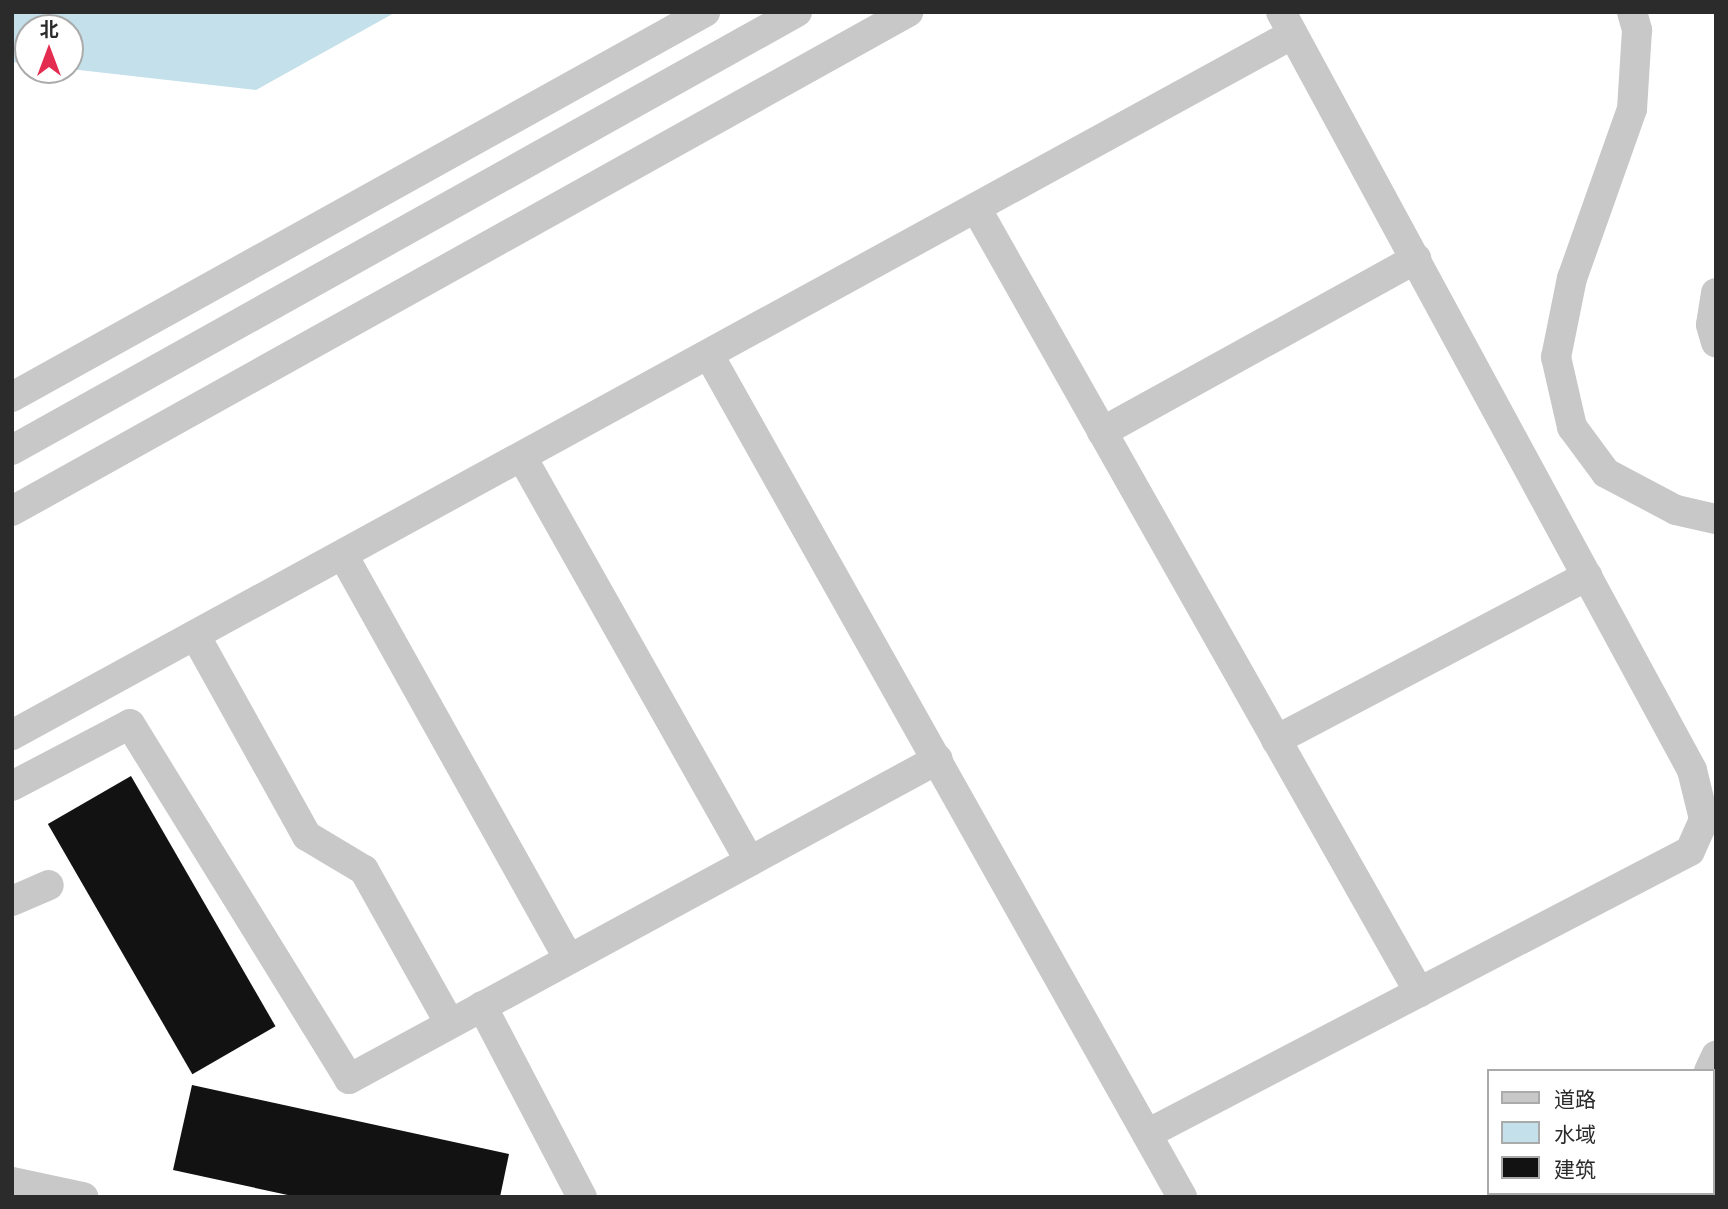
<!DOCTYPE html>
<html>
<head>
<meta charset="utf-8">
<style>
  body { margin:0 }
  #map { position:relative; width:1728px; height:1209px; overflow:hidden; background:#fff; font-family:"Space Grotesk","Noto Sans SC",sans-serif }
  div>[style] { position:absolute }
  .water>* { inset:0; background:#c4e0ea }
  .building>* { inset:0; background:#121212; transform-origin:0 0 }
  .minor>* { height:30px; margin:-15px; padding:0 15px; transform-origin:15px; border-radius:15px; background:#c8c8c8 }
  span { translate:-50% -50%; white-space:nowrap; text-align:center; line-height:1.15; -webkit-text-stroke:7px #fff; paint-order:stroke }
  .frame { position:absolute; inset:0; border:14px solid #2b2b2b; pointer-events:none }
  .legend { position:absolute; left:1487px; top:1069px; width:228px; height:126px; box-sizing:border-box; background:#fff; border:2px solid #aaa; margin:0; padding:9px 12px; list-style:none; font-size:21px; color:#2b2b2b }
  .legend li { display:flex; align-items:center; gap:14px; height:35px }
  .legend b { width:35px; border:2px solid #aaa }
  .north { position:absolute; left:14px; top:14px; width:70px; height:70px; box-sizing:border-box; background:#fff; border:2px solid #aaa; border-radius:50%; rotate:0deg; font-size:19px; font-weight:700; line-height:28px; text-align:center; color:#2b2b2b }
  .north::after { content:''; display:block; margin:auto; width:24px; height:32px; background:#e42c50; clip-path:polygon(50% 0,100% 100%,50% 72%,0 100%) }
</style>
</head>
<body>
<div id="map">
  <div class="water">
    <i style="clip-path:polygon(12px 12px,396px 12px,256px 90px,70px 69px,70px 28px,28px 28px,28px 64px,12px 62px)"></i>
  </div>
  <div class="building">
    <i style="left:131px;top:776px;width:289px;height:96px;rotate:60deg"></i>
    <i style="clip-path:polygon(192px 1085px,509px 1154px,500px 1197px,297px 1197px,173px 1170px)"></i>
  </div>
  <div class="minor">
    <i style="left:1632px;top:12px;width:19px;rotate:74deg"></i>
    <i style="left:1637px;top:30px;width:79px;rotate:93.6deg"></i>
    <i style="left:1632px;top:109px;width:179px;rotate:109.5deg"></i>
    <i style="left:1572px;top:278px;width:81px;rotate:101.4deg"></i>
    <i style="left:1556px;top:357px;width:72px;rotate:77.1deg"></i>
    <i style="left:1572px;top:427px;width:57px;rotate:53.5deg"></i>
    <i style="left:1606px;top:473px;width:79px;rotate:27.9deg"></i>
    <i style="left:1676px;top:510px;width:41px;rotate:12.7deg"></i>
    <i style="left:976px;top:208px;width:901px;rotate:60.53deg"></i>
    <i style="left:1716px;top:293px;width:32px;rotate:99deg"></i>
    <i style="left:1711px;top:325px;width:18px;rotate:74deg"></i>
    <i style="left:709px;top:355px;width:966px;rotate:60.67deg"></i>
    <i style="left:12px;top:397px;width:793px;rotate:-29.05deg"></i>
    <i style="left:1102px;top:432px;width:359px;rotate:-28.9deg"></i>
    <i style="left:12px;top:450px;width:899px;rotate:-29.16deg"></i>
    <i style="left:522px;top:457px;width:464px;rotate:60.6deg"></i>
    <i style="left:12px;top:511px;width:1026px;rotate:-29.11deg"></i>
    <i style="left:343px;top:555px;width:463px;rotate:60.8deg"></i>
    <i style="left:195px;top:635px;width:230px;rotate:60.9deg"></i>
    <i style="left:307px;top:836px;width:66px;rotate:30.8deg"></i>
    <i style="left:364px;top:870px;width:176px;rotate:60.8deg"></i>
    <i style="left:12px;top:735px;width:1460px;rotate:-28.69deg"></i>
    <i style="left:1276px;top:740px;width:352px;rotate:-27.8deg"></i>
    <i style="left:12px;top:786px;width:133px;rotate:-27.7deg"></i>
    <i style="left:130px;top:724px;width:417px;rotate:58.3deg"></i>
    <i style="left:349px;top:1079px;width:670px;rotate:-28.51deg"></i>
    <i style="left:12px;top:901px;width:40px;rotate:-23.4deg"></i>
    <i style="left:482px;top:1006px;width:216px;rotate:62.4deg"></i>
    <i style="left:1709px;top:1071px;width:17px;rotate:-65deg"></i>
    <i style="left:1147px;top:1134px;width:612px;rotate:-27.53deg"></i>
    <i style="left:1690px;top:851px;width:35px;rotate:-66deg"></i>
    <i style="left:1704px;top:819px;width:50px;rotate:-103.8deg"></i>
    <i style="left:1692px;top:770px;width:862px;rotate:-118.47deg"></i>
    <i style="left:1712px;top:1145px;width:6px;rotate:-51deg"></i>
    <i style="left:12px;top:1182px;width:73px;rotate:11.9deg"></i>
    <i style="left:1622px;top:1197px;width:6px;rotate:-45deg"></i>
    <i style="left:1676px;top:1197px;width:4px;rotate:-63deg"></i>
  </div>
  <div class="frame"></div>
  <ul class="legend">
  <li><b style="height:9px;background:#c8c8c8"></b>道路</li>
  <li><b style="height:19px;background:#c4e0ea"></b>水域</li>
  <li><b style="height:19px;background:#121212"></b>建筑</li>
  </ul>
  <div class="north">北</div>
</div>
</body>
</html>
